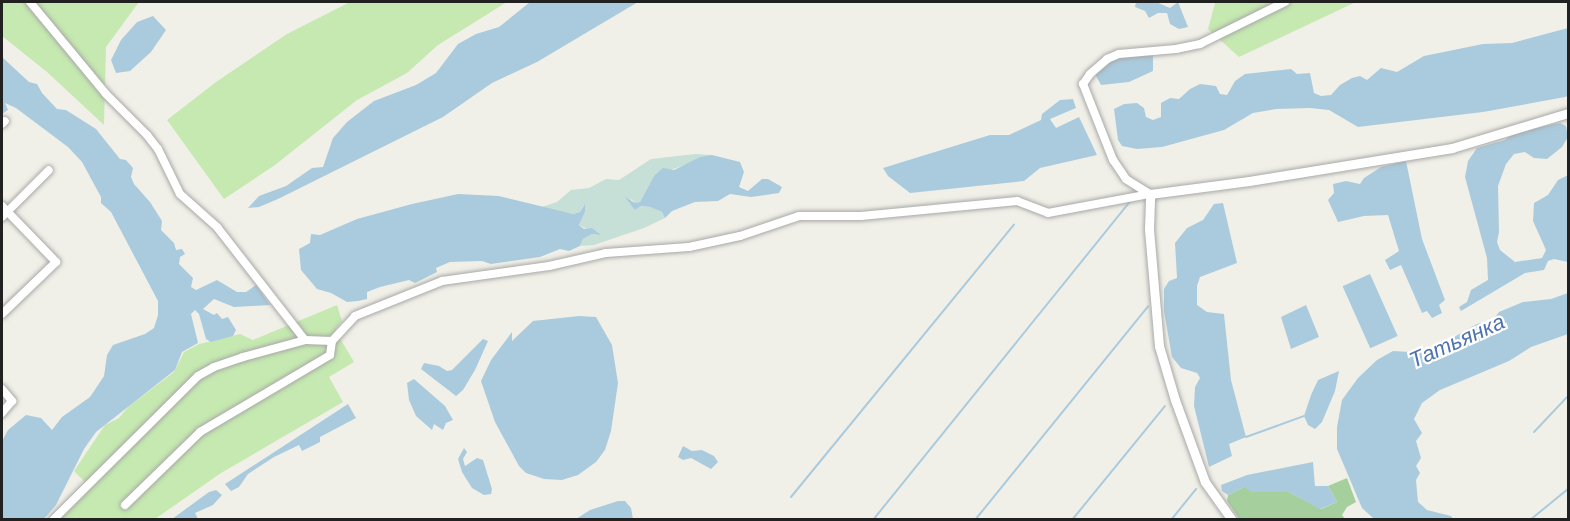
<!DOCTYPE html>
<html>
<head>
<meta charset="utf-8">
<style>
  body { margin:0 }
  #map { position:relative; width:1570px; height:521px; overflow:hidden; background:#f1f0e8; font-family:"DM Sans",sans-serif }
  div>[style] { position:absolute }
  .grass>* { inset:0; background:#c5e9b0 }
  .forest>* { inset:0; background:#a6cf9e }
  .wetland>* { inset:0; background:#c6dfd7 }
  .water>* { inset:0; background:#aacbdd; transform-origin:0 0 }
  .stream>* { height:2px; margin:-1px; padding:0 1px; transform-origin:1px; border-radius:1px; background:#aacbdd }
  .roads { filter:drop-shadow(0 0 2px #a8a8a8) drop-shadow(0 0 2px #a8a8a8) }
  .minor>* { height:8px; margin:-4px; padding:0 4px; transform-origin:4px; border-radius:4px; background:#fff }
  .tertiary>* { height:9px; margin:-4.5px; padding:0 4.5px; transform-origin:4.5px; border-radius:4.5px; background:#fff }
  span { translate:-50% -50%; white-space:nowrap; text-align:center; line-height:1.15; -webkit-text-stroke:4.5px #fff; paint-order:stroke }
  .water-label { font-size:22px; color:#4f72b0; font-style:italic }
  .frame { position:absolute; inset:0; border:3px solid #212121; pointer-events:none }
</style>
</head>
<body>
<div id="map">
  <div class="grass">
    <i style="clip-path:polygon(2px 2px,139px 2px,106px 47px,104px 125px,47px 72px,2px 36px)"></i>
    <i style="clip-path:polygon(350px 2px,507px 2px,438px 45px,407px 73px,357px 100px,275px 165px,224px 199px,167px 120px,216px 82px,287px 34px)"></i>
    <i style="clip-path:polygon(1220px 2px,1356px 2px,1239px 57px,1208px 29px,1215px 3px)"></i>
    <i style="clip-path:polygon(337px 305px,342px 321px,335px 330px,354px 362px,329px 377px,343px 402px,221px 473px,155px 519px,53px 520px,87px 484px,74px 471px,105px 425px,119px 418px,128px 407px,174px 372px,184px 352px,199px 344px,240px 334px,253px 340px)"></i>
  </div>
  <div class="forest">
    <i style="clip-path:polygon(1347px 478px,1356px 502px,1347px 507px,1342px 515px,1345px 519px,1240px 520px,1227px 501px,1228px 495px,1244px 487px,1289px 492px,1321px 509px,1337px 502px,1328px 486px)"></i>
  </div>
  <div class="wetland">
    <i style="clip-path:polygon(695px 154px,712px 155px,654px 176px,640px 202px,635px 203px,630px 198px,635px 210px,641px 206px,650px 207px,662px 212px,665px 218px,644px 228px,594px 245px,580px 246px,583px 239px,592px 234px,599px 235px,579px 225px,585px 212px,584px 205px,580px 212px,573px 214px,539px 208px,557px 202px,571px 190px,589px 188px,606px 179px,619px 180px,651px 159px)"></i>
  </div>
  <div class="water">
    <i style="clip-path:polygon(530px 2px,638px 2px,537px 62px,492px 83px,443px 117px,278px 199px,259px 207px,248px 208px,259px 196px,286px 186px,312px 168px,323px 167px,333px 138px,347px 122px,374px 101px,416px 85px,436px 73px,458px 44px,476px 34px,499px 27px)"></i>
    <i style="clip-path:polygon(1136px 2px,1156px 2px,1170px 8px,1178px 2px,1188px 27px,1179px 29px,1170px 24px,1167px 13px,1158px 13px,1149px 18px,1145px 11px,1135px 7px)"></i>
    <i style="clip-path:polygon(153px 16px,166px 30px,151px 52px,130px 71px,116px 73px,111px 60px,121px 40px,137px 22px)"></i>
    <i style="clip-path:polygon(1568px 28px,1568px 96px,1565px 97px,1483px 112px,1358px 127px,1329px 110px,1310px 108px,1276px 109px,1253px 113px,1224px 130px,1162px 147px,1137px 149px,1122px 146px,1118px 140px,1114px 109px,1124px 104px,1137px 103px,1144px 108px,1146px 117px,1153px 120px,1161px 117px,1161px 103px,1170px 98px,1179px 99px,1190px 89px,1200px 84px,1216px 86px,1220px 94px,1227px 95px,1235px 81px,1245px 74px,1291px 69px,1297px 74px,1310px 73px,1314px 93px,1321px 96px,1331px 95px,1340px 85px,1352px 78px,1360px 76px,1367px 80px,1381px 68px,1397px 72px,1424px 56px,1483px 44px,1512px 43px)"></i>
    <i style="clip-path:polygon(1153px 54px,1153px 71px,1129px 82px,1101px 85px,1095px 74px,1117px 56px)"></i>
    <i style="clip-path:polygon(2px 57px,29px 82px,37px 84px,42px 93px,57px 109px,66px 110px,96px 129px,120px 159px,126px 160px,133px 168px,131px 177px,134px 184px,150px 202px,162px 221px,161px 230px,174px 243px,176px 250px,182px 249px,185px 254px,180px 257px,179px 264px,193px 278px,191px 287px,196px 290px,217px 280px,237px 292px,246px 292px,256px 285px,270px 305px,234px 307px,214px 299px,203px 309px,214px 315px,217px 313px,222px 319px,228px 317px,236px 330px,233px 336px,211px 342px,206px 339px,199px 314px,195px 310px,191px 314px,198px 343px,182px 352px,175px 370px,96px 432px,84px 449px,56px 505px,44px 519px,2px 519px,2px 441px,8px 430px,26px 415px,41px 418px,52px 430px,62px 417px,90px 397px,104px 376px,107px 355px,113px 345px,145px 334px,154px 328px,158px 315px,158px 301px,111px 212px,101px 203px,101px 197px,82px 162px,68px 147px,16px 108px,5px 103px,8px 110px,2px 114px)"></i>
    <i style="clip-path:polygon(1073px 99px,1076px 108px,1050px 119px,1056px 128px,1079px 117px,1097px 155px,1040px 168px,1024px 181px,910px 193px,888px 176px,883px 168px,990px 135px,1009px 135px,1041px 120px,1042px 114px,1060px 100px)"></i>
    <i style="clip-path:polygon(1560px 123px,1566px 126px,1568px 137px,1562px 147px,1547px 159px,1534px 158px,1525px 152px,1514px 154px,1506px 164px,1498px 186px,1499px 232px,1497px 242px,1500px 250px,1515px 262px,1542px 258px,1546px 250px,1533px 221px,1534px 203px,1548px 195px,1558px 180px,1568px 175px,1568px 262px,1554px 259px,1548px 261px,1544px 270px,1525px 273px,1461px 311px,1459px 307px,1467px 302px,1471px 290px,1488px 280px,1487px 258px,1465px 177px,1468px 161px,1477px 148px,1505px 140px,1516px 132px)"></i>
    <i style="clip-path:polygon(712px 155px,740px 162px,744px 172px,739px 187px,748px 191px,762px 179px,768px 179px,782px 187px,779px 193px,751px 197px,730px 194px,718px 201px,695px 202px,672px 211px,665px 218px,662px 212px,650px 207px,641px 206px,635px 210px,625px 197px,635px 203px,640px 202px,654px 176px,663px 168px,674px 170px,700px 157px)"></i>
    <i style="clip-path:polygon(1406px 161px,1422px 239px,1445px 300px,1439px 305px,1442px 313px,1432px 318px,1427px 311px,1422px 313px,1401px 265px,1390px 270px,1385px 260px,1399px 251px,1388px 215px,1364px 216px,1338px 222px,1328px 200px,1334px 193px,1333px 184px,1346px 181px,1360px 184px,1364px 178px,1381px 167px)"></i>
    <i style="clip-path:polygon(458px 194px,499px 196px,573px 214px,580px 212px,585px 204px,585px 212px,579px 225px,584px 229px,592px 228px,601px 235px,592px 234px,583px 239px,580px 246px,569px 251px,560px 249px,540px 257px,491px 264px,482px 261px,450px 262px,436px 268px,437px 272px,415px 283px,409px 280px,380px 287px,367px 292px,367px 299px,358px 301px,347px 302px,331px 293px,317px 289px,301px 270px,299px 249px,310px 243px,311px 234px,320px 235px,357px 219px,412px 204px)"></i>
    <i style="clip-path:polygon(1223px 203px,1237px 263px,1200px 277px,1197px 286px,1197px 305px,1207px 312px,1224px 314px,1231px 380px,1246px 437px,1229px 444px,1232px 456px,1209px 467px,1194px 406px,1195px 387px,1200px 378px,1197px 373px,1181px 368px,1172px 357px,1164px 311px,1164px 289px,1169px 281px,1177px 278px,1175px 243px,1187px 228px,1203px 220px,1214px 204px)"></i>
    <i style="left:1370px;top:274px;width:68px;height:30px;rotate:66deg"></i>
    <i style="clip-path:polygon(1568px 293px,1568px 334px,1531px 347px,1509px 361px,1440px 390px,1422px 403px,1414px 419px,1422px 433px,1416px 441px,1421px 458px,1416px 466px,1420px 473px,1416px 480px,1418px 502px,1427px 510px,1451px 516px,1453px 519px,1374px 519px,1362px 508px,1337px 449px,1337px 427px,1342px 400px,1358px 378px,1377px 360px,1393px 351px,1426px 353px,1477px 324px,1492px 321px,1499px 312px,1523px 302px,1551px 299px)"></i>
    <i style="clip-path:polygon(1306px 305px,1319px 337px,1291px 349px,1281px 317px)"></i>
    <i style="clip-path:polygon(579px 316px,596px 317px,612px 345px,618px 383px,611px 431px,605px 450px,596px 462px,578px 475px,562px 480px,544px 479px,526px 473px,519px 466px,495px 422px,481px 381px,491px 360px,512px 332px,512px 341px,533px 321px)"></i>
    <i style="clip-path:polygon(483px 339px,488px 341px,475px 370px,463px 390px,456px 396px,421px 369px,424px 363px,439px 366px,447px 371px,452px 370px)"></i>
    <i style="clip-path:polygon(1339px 371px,1335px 391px,1322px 422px,1315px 429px,1308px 425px,1304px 416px,1311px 395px,1318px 380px)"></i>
    <i style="clip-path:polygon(414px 379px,445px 406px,453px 420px,446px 423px,443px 430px,434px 424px,432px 430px,416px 416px,409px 400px,407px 383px)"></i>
    <i style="clip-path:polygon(348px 404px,356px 418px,320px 437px,320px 442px,302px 451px,299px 445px,274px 457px,248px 474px,239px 487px,231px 491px,225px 484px)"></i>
    <i style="clip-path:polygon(683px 446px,692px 451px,702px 450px,714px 456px,718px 462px,711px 469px,691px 458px,683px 460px,678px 457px)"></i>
    <i style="clip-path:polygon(464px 448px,467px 452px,463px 459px,465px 466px,477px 458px,483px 460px,492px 489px,491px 494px,484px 495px,472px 488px,462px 472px,458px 459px)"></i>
    <i style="clip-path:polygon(1313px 462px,1315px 486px,1328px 486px,1337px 502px,1320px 509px,1289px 492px,1252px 492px,1244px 487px,1228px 495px,1222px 491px,1221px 485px,1247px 475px)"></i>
    <i style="clip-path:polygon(216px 490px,222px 495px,213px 505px,195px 513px,198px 519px,172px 519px,209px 492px)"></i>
    <i style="clip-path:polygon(618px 501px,625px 501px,631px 508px,633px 519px,576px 519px,590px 510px)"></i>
  </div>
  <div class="stream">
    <i style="left:1534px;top:432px;width:50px;rotate:-46.6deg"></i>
    <i style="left:1246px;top:437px;width:62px;rotate:-19.9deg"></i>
    <i style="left:791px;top:497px;width:352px;rotate:-50.7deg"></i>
    <i style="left:873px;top:520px;width:410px;rotate:-51.1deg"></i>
    <i style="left:975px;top:520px;width:275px;rotate:-51deg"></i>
    <i style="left:1072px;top:520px;width:147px;rotate:-50.8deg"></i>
    <i style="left:1171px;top:520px;width:40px;rotate:-51deg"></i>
    <i style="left:1530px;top:520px;width:49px;rotate:-39.2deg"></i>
  </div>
  <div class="roads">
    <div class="minor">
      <i style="left:30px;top:2px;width:119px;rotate:50.4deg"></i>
      <i style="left:106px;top:94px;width:58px;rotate:45deg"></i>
      <i style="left:147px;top:135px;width:18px;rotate:52deg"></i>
      <i style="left:158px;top:149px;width:50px;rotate:63.9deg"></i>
      <i style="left:180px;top:194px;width:50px;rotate:41.7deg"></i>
      <i style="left:217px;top:227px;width:143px;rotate:52.1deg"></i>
      <i style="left:305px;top:340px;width:27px;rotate:2deg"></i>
      <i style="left:2px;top:124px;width:4px;rotate:-45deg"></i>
      <i style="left:1148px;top:193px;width:26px;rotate:-148deg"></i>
      <i style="left:1126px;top:179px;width:23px;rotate:-124deg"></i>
      <i style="left:1113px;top:160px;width:82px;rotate:-111.5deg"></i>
      <i style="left:1083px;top:84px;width:12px;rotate:-55deg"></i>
      <i style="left:1090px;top:74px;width:23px;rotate:-41deg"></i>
      <i style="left:1107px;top:59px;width:13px;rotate:-23deg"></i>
      <i style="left:1119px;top:54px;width:57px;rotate:-5deg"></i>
      <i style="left:1176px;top:49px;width:25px;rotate:-12deg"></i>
      <i style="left:1200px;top:44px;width:95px;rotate:-26.3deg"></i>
      <i style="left:2px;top:206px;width:78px;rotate:46deg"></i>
      <i style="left:56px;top:262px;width:75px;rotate:136.1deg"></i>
      <i style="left:2px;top:217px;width:66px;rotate:-45deg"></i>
      <i style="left:2px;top:389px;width:16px;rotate:50deg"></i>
      <i style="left:12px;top:401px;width:16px;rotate:130deg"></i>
      <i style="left:125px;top:505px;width:105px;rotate:-44.2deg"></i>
      <i style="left:200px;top:432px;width:151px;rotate:-30.6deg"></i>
      <i style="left:330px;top:355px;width:14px;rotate:-82deg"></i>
      <i style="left:332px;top:341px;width:34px;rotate:-47deg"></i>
      <i style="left:355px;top:316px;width:94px;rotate:-21.9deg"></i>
      <i style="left:442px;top:281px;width:108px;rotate:-8deg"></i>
      <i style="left:549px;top:266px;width:58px;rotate:-12.8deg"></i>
      <i style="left:606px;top:253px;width:83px;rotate:-4.1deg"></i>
      <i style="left:689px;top:247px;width:52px;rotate:-12.2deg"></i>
      <i style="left:740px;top:236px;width:62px;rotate:-18.7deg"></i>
      <i style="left:799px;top:216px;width:62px"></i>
      <i style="left:861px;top:216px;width:157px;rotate:-5.5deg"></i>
      <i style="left:1017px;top:201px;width:33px;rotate:21deg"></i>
      <i style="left:1048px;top:213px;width:104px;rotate:-10.6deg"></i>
      <i style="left:53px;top:520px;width:204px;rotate:-44.8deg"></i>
      <i style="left:198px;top:376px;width:18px;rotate:-29deg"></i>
      <i style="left:214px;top:367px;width:31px;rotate:-19deg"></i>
      <i style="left:243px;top:357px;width:64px;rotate:-15.3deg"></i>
    </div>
    <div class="tertiary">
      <i style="left:1232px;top:520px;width:47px;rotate:-125.4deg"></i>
      <i style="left:1205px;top:482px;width:87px;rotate:-110.1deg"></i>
      <i style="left:1175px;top:400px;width:56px;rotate:-106.5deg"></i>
      <i style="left:1159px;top:346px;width:117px;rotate:-94.9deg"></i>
      <i style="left:1149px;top:229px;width:35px;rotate:-88deg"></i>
      <i style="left:1150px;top:194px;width:100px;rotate:-7.5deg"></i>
      <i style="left:1249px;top:181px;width:206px;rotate:-9.2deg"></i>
      <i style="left:1452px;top:148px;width:121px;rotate:-16.8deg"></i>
    </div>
  </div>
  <div class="water-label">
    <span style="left:1457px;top:341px;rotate:-24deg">Татьянка</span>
  </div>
  <div class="frame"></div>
</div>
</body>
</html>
